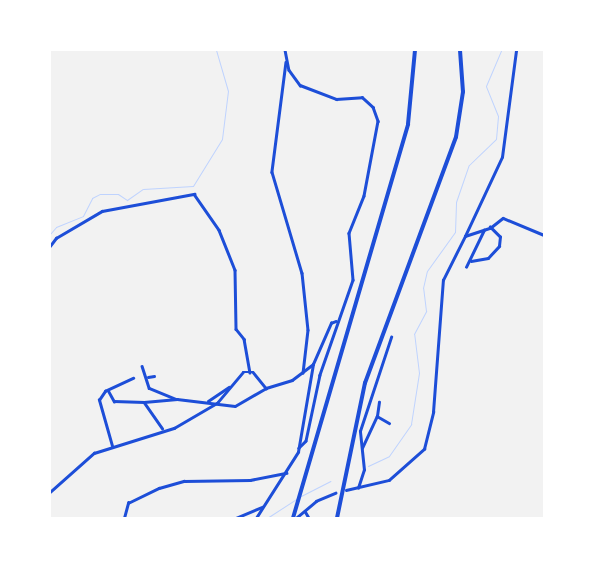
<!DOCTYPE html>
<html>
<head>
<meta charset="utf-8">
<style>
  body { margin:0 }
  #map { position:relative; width:594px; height:568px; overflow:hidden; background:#f2f2f2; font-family:"Noto Sans",sans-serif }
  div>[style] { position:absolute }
  .stream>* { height:1px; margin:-0.5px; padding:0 0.5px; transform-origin:0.5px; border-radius:0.5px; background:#bfd3fe }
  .minor>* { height:2.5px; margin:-1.25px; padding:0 1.25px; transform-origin:1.25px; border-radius:1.25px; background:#1d4ed8 }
  .trunk>* { height:4px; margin:-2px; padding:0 2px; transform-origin:2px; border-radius:2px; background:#1d4ed8 }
  span { translate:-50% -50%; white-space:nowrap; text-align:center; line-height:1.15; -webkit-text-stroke:4px #fff; paint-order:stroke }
  .frame { position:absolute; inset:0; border:51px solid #fff; pointer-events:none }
</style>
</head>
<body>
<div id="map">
  <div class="stream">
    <i style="left:50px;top:234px;width:9px;rotate:-49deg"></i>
    <i style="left:56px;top:227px;width:29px;rotate:-22deg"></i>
    <i style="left:83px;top:216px;width:20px;rotate:-63deg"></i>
    <i style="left:92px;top:198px;width:9px;rotate:-27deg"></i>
    <i style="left:100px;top:194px;width:18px"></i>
    <i style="left:118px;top:194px;width:11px;rotate:34deg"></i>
    <i style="left:127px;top:200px;width:19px;rotate:-35deg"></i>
    <i style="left:143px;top:189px;width:50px;rotate:-3.4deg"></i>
    <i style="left:193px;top:186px;width:55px;rotate:-58.3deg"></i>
    <i style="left:222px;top:139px;width:48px;rotate:-82.9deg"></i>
    <i style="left:228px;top:91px;width:43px;rotate:-106.3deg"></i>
    <i style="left:368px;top:466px;width:23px;rotate:-25deg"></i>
    <i style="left:389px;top:456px;width:39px;rotate:-55deg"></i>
    <i style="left:411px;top:424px;width:52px;rotate:-81.1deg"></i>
    <i style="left:419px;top:373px;width:39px;rotate:-97deg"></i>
    <i style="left:414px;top:334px;width:26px;rotate:-62deg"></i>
    <i style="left:426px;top:311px;width:23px;rotate:-97deg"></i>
    <i style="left:423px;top:288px;width:17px;rotate:-77deg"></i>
    <i style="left:427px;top:271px;width:48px;rotate:-54.3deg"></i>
    <i style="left:455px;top:232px;width:30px;rotate:-88deg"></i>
    <i style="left:456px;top:202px;width:39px;rotate:-71deg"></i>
    <i style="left:469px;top:165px;width:37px;rotate:-44deg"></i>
    <i style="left:496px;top:139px;width:23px;rotate:-85deg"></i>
    <i style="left:498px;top:116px;width:32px;rotate:-112deg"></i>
    <i style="left:486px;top:86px;width:39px;rotate:-67deg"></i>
    <i style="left:301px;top:496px;width:33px;rotate:-27deg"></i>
    <i style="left:267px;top:518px;width:37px;rotate:-33deg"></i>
  </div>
  <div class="minor">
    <i style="left:285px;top:50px;width:20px;rotate:79deg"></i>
    <i style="left:289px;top:70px;width:19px;rotate:54deg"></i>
    <i style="left:300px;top:85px;width:39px;rotate:21deg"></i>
    <i style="left:336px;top:99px;width:26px;rotate:-4deg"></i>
    <i style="left:362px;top:97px;width:15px;rotate:42deg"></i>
    <i style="left:373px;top:107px;width:15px;rotate:70deg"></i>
    <i style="left:378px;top:121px;width:76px;rotate:100.6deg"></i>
    <i style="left:364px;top:196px;width:40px;rotate:112deg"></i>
    <i style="left:349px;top:233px;width:47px;rotate:85.1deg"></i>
    <i style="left:353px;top:280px;width:101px;rotate:109.2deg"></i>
    <i style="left:320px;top:375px;width:67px;rotate:102deg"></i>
    <i style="left:306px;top:441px;width:10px;rotate:135deg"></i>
    <i style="left:286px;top:62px;width:111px;rotate:97.3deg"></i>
    <i style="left:272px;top:172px;width:105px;rotate:73.5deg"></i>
    <i style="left:302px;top:273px;width:57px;rotate:84deg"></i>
    <i style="left:308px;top:330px;width:43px;rotate:96.6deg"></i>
    <i style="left:465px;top:236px;width:87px;rotate:-64.9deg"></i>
    <i style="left:502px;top:157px;width:108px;rotate:-82.5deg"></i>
    <i style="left:50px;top:246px;width:10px;rotate:-53deg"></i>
    <i style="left:56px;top:238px;width:53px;rotate:-30.4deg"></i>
    <i style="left:102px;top:211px;width:94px;rotate:-10.5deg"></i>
    <i style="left:194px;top:194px;width:44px;rotate:55.2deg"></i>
    <i style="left:219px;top:230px;width:43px;rotate:68.2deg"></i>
    <i style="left:235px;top:270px;width:59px;rotate:89deg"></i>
    <i style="left:236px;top:329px;width:13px;rotate:51deg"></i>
    <i style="left:244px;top:339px;width:34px;rotate:80deg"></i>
    <i style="left:471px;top:261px;width:17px;rotate:-10deg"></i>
    <i style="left:488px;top:258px;width:16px;rotate:-47deg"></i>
    <i style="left:499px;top:246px;width:9px;rotate:-84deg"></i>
    <i style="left:500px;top:237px;width:14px;rotate:-135deg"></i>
    <i style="left:466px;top:267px;width:41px;rotate:-64.1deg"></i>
    <i style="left:142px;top:366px;width:23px;rotate:72deg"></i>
    <i style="left:149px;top:388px;width:29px;rotate:22deg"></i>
    <i style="left:148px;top:377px;width:6px;rotate:-9deg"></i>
    <i style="left:108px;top:390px;width:13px;rotate:61deg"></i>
    <i style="left:114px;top:401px;width:30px;rotate:2deg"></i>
    <i style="left:144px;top:402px;width:32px;rotate:55deg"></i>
    <i style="left:208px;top:401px;width:25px;rotate:-34deg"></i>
    <i style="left:144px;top:402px;width:33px;rotate:-5deg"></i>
    <i style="left:177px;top:399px;width:58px;rotate:6.9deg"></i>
    <i style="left:235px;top:406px;width:36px;rotate:-30deg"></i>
    <i style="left:377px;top:416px;width:14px;rotate:30deg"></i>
    <i style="left:112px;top:446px;width:48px;rotate:-105.8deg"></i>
    <i style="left:99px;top:400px;width:11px;rotate:-56deg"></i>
    <i style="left:105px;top:391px;width:31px;rotate:-25deg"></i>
    <i style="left:362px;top:448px;width:35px;rotate:-65deg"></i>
    <i style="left:377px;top:416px;width:14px;rotate:-82deg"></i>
    <i style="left:358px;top:488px;width:19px;rotate:-72deg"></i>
    <i style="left:364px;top:470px;width:39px;rotate:-96deg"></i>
    <i style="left:360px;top:431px;width:99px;rotate:-71.7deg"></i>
    <i style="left:346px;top:490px;width:44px;rotate:-13.1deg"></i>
    <i style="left:389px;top:480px;width:47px;rotate:-41.5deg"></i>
    <i style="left:424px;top:449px;width:38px;rotate:-76deg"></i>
    <i style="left:433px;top:412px;width:132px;rotate:-85.7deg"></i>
    <i style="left:443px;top:280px;width:49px;rotate:-63.4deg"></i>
    <i style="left:465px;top:236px;width:26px;rotate:-18deg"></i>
    <i style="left:490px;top:228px;width:16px;rotate:-38deg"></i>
    <i style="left:503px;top:218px;width:44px;rotate:22.5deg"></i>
    <i style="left:50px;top:492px;width:59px;rotate:-41.6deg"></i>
    <i style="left:94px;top:453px;width:84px;rotate:-17.4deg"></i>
    <i style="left:174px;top:428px;width:50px;rotate:-30.2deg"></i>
    <i style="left:217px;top:403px;width:40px;rotate:-50deg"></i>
    <i style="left:243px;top:372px;width:10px"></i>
    <i style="left:253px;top:372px;width:21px;rotate:51deg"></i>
    <i style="left:266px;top:388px;width:27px;rotate:-17deg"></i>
    <i style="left:292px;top:380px;width:26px;rotate:-37deg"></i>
    <i style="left:305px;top:511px;width:8px;rotate:60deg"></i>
    <i style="left:124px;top:518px;width:16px;rotate:-75deg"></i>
    <i style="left:128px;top:503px;width:34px;rotate:-26deg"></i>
    <i style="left:159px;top:488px;width:26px;rotate:-16deg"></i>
    <i style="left:184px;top:481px;width:66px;rotate:-0.9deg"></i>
    <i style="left:250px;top:480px;width:37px;rotate:-11deg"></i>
    <i style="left:236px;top:518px;width:28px;rotate:-23deg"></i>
    <i style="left:256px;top:518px;width:78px;rotate:-57.5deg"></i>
    <i style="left:298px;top:452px;width:89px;rotate:-80.3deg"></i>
    <i style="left:313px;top:364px;width:45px;rotate:-66.3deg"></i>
    <i style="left:331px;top:323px;width:5px;rotate:-22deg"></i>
    <i style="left:296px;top:518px;width:26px;rotate:-40deg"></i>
    <i style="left:316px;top:501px;width:21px;rotate:-23deg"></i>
  </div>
  <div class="trunk">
    <i style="left:293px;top:518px;width:410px;rotate:-73.7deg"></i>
    <i style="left:408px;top:124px;width:74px;rotate:-84.6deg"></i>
    <i style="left:337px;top:518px;width:138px;rotate:-78.3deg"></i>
    <i style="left:365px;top:383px;width:262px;rotate:-69.7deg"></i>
    <i style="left:456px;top:137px;width:46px;rotate:-81.2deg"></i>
    <i style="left:463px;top:92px;width:42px;rotate:-94.1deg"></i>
  </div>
  <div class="frame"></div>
</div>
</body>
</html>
